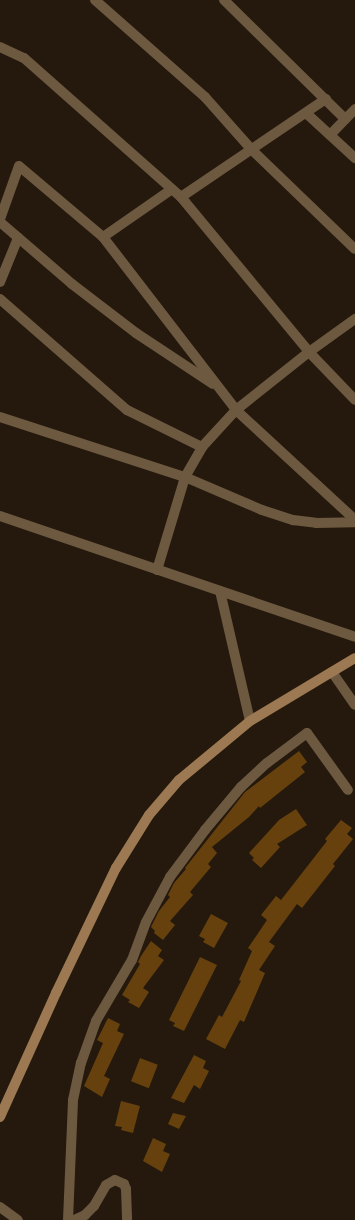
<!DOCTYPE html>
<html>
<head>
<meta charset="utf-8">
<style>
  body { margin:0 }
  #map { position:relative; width:355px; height:1220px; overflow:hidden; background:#24190c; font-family:"PT Sans Narrow",sans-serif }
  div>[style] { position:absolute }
  .building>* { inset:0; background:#66410e; transform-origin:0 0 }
  .street>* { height:10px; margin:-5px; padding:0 5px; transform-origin:5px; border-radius:5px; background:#6d5840 }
  .secondary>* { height:10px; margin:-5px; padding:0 5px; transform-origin:5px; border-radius:5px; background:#9c7952 }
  span { translate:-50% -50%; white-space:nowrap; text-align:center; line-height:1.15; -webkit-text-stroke:3.5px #24190c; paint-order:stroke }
</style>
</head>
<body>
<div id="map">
  <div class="building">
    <i style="clip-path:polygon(299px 751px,307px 762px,301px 767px,305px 772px,260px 808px,259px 806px,249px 817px,212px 847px,217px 853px,208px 864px,211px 867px,190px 892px,193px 895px,170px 921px,175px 925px,163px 940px,154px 933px,155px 931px,151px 927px,159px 911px,170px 897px,168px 895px,174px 883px,186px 869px,185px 868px,245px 792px)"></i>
    <i style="clip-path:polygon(296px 809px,307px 825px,277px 844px,280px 847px,261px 868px,252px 860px,254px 858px,249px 853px,279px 820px)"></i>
    <i style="clip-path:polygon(341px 820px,352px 828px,347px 834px,353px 839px,333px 864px,335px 866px,302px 908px,297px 904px,269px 942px,275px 946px,259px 970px,265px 973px,244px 1022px,240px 1020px,225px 1049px,206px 1039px,219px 1015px,222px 1017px,241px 981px,239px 980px,252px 951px,248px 948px,267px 920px,261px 915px,276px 896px,281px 900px,327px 841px,325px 839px)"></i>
    <i style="clip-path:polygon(211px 914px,228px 923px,214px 948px,203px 942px,205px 939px,199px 936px)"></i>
    <i style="clip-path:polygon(151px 941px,162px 950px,158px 956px,164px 960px,143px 988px,149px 992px,139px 1008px,128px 1002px,130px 1000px,122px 995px,140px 964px,138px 962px,141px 956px)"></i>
    <i style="clip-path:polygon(200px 957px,217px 965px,184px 1031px,173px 1026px,175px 1023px,169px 1020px)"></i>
    <i style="clip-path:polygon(108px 1018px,120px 1024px,117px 1031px,124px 1034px,104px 1076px,110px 1079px,102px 1097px,84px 1086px,103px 1043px,97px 1040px)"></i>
    <i style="clip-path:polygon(194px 1055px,206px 1061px,203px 1068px,209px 1071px,200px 1089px,194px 1085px,184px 1103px,171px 1098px)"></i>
    <i style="left:140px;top:1058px;width:19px;height:25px;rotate:21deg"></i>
    <i style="clip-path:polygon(121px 1101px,140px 1106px,133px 1133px,121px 1130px,122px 1127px,115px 1126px)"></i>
    <i style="clip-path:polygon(173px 1113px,186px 1116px,179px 1129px,168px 1124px)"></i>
    <i style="clip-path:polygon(153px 1138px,166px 1144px,163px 1151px,170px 1154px,162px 1172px,143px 1161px)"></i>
  </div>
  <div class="street">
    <i style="left:95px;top:0;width:147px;rotate:41.4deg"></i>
    <i style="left:205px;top:97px;width:69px;rotate:48.5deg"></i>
    <i style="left:251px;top:149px;width:144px;rotate:43.9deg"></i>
    <i style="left:224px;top:0;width:170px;rotate:44.5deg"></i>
    <i style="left:0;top:47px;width:26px;rotate:25deg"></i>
    <i style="left:24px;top:58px;width:210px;rotate:41.5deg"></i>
    <i style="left:181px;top:197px;width:201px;rotate:50.4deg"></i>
    <i style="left:309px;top:352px;width:66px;rotate:46.2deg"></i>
    <i style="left:306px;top:113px;width:67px;rotate:42.6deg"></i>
    <i style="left:330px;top:135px;width:36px;rotate:-46deg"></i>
    <i style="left:181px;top:197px;width:175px;rotate:-34.1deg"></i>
    <i style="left:0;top:219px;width:56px;rotate:-70.3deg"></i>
    <i style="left:19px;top:166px;width:110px;rotate:40.2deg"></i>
    <i style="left:103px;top:237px;width:218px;rotate:52.4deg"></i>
    <i style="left:236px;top:410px;width:162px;rotate:42.7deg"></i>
    <i style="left:0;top:222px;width:95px;rotate:40.7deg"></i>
    <i style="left:72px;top:284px;width:81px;rotate:37.4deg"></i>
    <i style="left:136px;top:333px;width:92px;rotate:33.5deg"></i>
    <i style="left:103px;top:237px;width:84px;rotate:-34.8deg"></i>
    <i style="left:0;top:282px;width:48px;rotate:-67.8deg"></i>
    <i style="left:0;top:299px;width:169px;rotate:41.2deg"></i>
    <i style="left:127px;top:410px;width:84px;rotate:26.3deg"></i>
    <i style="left:0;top:417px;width:194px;rotate:18deg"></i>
    <i style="left:185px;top:477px;width:84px;rotate:23.2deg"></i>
    <i style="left:262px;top:510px;width:33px;rotate:18deg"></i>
    <i style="left:293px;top:520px;width:23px;rotate:7deg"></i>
    <i style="left:316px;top:523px;width:39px;rotate:-1deg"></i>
    <i style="left:0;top:516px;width:375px;rotate:18.8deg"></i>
    <i style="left:157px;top:570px;width:97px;rotate:-73.2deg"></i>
    <i style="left:185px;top:477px;width:34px;rotate:-60deg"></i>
    <i style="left:202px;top:447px;width:50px;rotate:-47.4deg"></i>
    <i style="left:236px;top:410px;width:93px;rotate:-38.5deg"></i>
    <i style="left:309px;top:352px;width:57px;rotate:-35.7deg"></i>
    <i style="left:220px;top:591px;width:133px;rotate:77deg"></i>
    <i style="left:332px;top:672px;width:40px;rotate:55.1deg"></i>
    <i style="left:0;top:1207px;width:22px;rotate:36deg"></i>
    <i style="left:68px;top:1220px;width:120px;rotate:-87.6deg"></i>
    <i style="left:73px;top:1100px;width:38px;rotate:-78deg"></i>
    <i style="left:81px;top:1063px;width:45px;rotate:-70.3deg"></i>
    <i style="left:96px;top:1021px;width:71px;rotate:-59.5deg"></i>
    <i style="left:132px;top:960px;width:40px;rotate:-69.8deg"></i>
    <i style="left:146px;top:922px;width:51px;rotate:-61.9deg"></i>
    <i style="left:170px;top:877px;width:59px;rotate:-53.3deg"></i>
    <i style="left:205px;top:830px;width:56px;rotate:-50.1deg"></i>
    <i style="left:241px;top:787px;width:35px;rotate:-43deg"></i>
    <i style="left:267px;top:763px;width:50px;rotate:-36.9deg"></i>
    <i style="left:307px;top:733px;width:70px;rotate:54.3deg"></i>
    <i style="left:74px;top:1220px;width:12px;rotate:-24deg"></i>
    <i style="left:85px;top:1215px;width:13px;rotate:-45deg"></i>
    <i style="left:94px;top:1206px;width:24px;rotate:-60deg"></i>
    <i style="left:106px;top:1185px;width:10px;rotate:-29deg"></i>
    <i style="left:115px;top:1180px;width:10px;rotate:24deg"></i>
    <i style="left:124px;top:1184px;width:5px;rotate:68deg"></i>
    <i style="left:126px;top:1189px;width:31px;rotate:88deg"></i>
  </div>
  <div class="secondary">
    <i style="left:0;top:1117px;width:136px;rotate:-65.7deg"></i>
    <i style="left:56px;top:993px;width:139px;rotate:-64.4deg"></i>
    <i style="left:116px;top:868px;width:62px;rotate:-58.1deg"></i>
    <i style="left:149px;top:815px;width:46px;rotate:-49.4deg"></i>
    <i style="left:179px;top:780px;width:92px;rotate:-39.7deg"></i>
    <i style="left:250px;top:721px;width:122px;rotate:-31deg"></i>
  </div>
</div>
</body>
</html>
